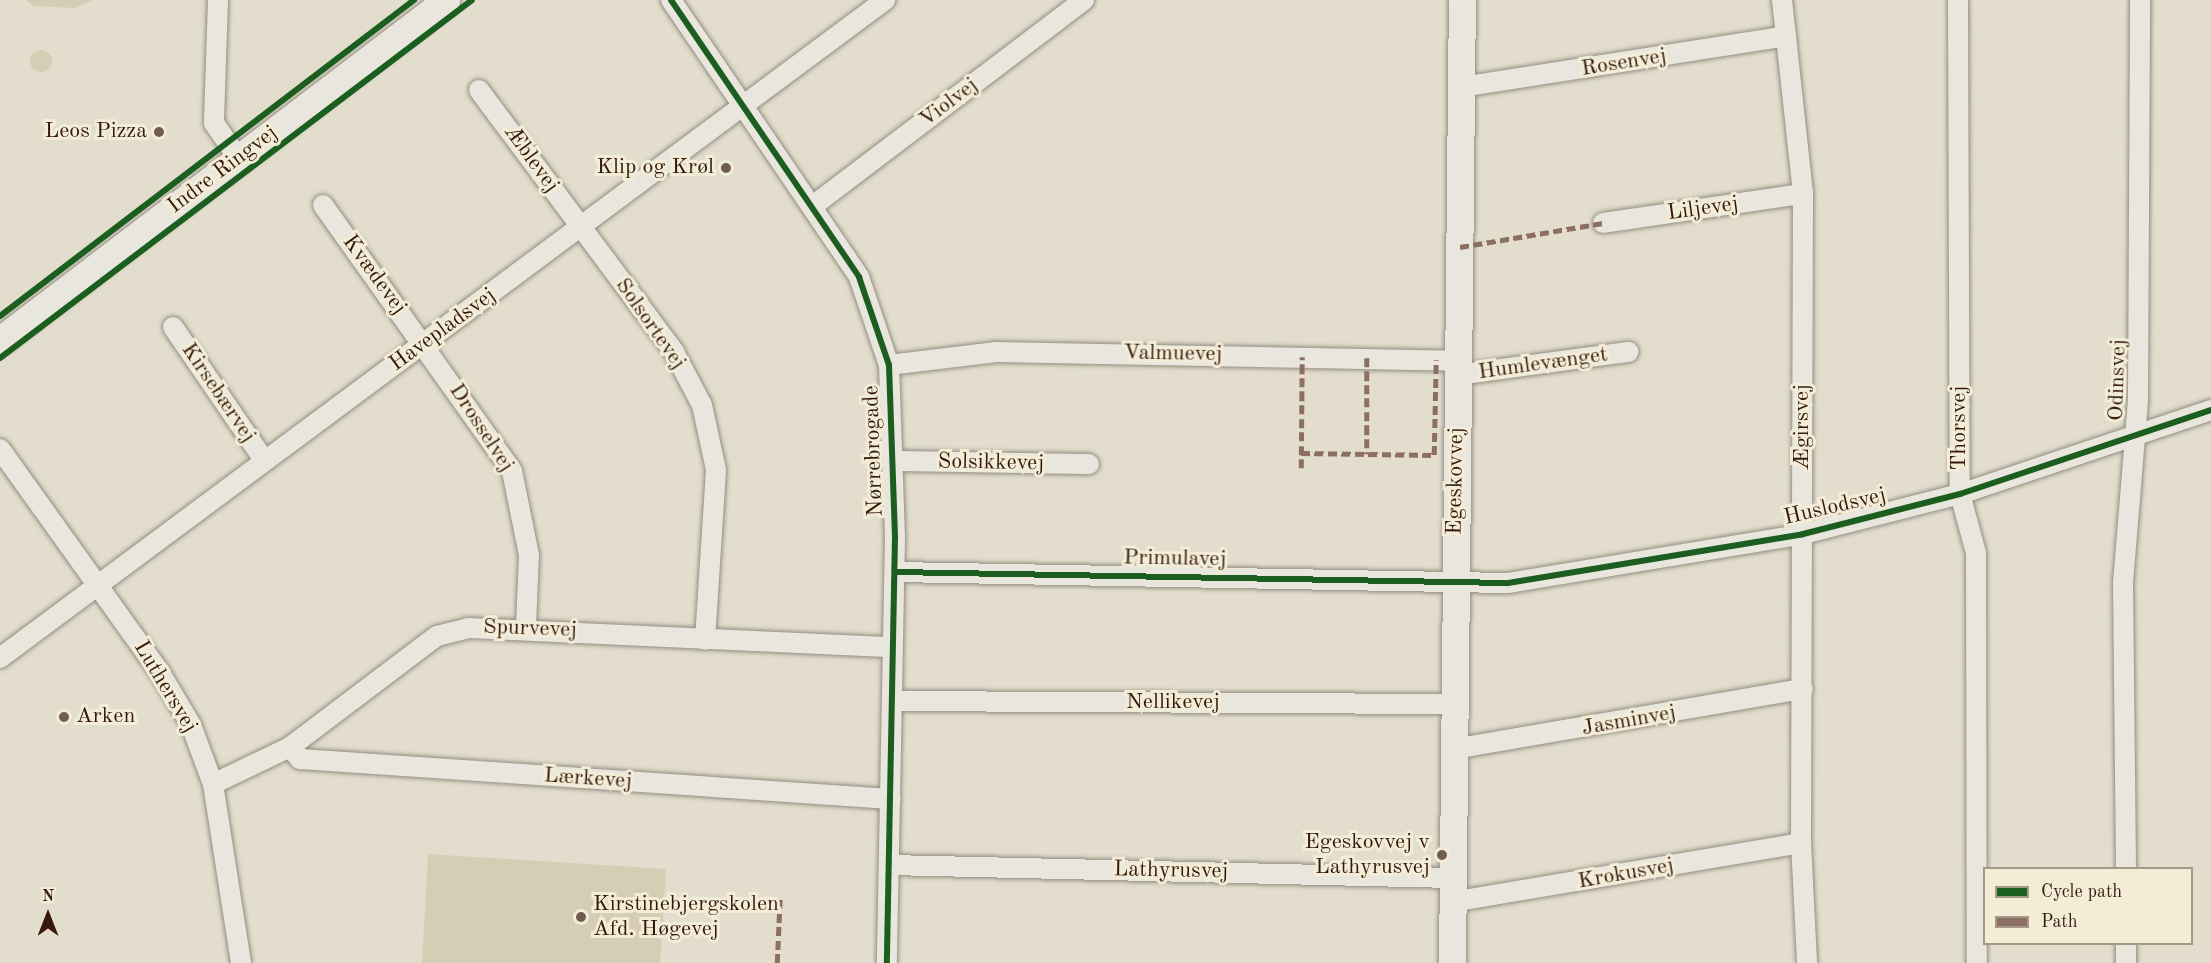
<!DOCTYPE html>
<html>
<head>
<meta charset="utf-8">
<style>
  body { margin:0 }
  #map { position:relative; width:2211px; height:963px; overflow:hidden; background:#e2ddcc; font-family:"Old Standard TT",serif }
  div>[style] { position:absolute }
  .green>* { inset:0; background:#d6cdb5 }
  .round { border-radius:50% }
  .roads { filter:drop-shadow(0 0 2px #948d82) drop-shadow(0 0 2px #948d82) }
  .street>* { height:20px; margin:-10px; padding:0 10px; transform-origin:10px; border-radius:10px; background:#e9e6dd }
  .secondary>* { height:27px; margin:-13.5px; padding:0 13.5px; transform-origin:13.5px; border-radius:13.5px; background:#e9e6dd }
  .quiet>* { height:4.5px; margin-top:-2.25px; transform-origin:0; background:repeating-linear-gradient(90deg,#8d6e63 0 9px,transparent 0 13.5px) }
  .cycleway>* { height:6px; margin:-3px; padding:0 3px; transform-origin:3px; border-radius:3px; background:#1b5e20 }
  .dots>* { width:16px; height:16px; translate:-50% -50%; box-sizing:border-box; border:3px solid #f3edd7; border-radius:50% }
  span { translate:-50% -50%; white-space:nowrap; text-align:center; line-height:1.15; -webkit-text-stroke:6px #f3edd7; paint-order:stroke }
  .street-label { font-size:22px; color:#33180b }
  .poi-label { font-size:22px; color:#33180b }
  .right { translate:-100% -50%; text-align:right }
  .left { translate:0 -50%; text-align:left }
  .legend { position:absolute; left:1983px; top:867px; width:210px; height:78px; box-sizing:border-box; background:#f3edd7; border:2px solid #a69885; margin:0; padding:8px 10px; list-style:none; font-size:18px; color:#33180b }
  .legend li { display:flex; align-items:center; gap:12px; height:30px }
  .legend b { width:30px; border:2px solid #a69885 }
  .north { position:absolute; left:18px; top:885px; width:60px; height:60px; -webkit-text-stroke:4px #f3edd7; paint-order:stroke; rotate:0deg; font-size:16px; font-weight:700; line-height:24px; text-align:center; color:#33180b }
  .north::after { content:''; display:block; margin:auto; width:21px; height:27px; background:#33180b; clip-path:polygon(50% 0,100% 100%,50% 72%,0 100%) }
</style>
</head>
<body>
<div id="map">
  <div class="green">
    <i style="clip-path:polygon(26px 0,93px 0,75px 8px,34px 6px)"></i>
    <i class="round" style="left:30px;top:50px;width:22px;height:22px"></i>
    <i style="clip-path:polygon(428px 854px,666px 869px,660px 963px,422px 963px)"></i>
  </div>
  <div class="roads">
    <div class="street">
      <i style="left:218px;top:0;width:123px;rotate:91.9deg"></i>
      <i style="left:214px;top:123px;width:42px;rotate:55.6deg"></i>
      <i style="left:671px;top:0;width:335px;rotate:55.8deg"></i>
      <i style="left:859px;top:277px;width:93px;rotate:71.2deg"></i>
      <i style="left:889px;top:365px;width:172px;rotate:88deg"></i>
      <i style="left:895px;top:537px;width:426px;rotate:91.1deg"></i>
      <i style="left:1782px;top:0;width:195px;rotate:83.8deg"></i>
      <i style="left:1803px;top:194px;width:649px;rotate:90.18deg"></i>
      <i style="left:1801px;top:843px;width:120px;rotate:87.1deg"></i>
      <i style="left:1958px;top:0;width:494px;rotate:89.8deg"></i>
      <i style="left:1960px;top:494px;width:61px;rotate:74.8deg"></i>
      <i style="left:1976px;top:553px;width:410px;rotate:89.9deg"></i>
      <i style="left:1461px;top:87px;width:329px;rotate:-8.9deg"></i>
      <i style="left:479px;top:90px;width:327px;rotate:53.3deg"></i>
      <i style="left:674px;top:352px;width:60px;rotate:62.2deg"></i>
      <i style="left:702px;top:405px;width:66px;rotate:77.8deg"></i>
      <i style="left:716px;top:470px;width:170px;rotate:93.7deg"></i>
      <i style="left:323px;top:205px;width:326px;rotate:54.6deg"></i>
      <i style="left:512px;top:471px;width:86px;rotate:78.6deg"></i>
      <i style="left:529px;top:555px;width:71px;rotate:92.4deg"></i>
      <i style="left:814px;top:205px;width:339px;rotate:-37.2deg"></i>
      <i style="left:1603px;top:223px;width:202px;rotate:-8.3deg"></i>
      <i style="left:173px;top:327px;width:161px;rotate:55.6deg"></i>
      <i style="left:889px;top:365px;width:108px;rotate:-6.9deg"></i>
      <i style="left:996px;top:352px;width:461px;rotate:1.1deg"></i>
      <i style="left:1457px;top:375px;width:173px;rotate:-7.7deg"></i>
      <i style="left:0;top:449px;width:273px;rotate:54.4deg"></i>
      <i style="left:159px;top:671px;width:63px;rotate:59.3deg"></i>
      <i style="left:191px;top:725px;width:63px;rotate:69.6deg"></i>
      <i style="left:213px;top:784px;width:181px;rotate:81.1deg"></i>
      <i style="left:894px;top:461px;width:195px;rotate:0.9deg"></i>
      <i style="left:895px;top:572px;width:613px;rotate:1.03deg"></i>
      <i style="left:1508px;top:583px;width:299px;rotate:-9.4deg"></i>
      <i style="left:1803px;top:534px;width:162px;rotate:-14.3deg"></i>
      <i style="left:1960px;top:494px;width:265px;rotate:-18.5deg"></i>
      <i style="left:0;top:658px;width:1103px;rotate:-36.63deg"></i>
      <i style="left:892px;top:701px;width:561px;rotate:0.31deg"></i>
      <i style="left:290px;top:747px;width:16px;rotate:50deg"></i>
      <i style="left:300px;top:759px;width:592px;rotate:3.87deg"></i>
      <i style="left:1454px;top:749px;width:354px;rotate:-9.8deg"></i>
      <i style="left:213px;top:784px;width:85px;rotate:-25.7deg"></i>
      <i style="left:290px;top:747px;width:184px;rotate:-37.1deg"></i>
      <i style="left:437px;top:636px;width:32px;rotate:-14deg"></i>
      <i style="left:468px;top:628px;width:425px;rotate:2.6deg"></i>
      <i style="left:889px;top:865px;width:563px;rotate:1.32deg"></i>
      <i style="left:2126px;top:868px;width:285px;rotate:-90.6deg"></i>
      <i style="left:2123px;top:583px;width:185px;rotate:-85.3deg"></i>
      <i style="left:2138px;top:399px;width:399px;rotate:-89.7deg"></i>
      <i style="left:1452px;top:902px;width:354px;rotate:-9.6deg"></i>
      <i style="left:2126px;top:944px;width:19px;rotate:90deg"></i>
    </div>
    <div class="secondary">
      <i style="left:0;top:340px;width:561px;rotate:-37.32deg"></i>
      <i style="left:1452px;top:963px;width:963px;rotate:-89.41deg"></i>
    </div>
  </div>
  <div class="quiet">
    <i style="left:1460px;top:247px;width:145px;rotate:-9.5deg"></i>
    <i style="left:1367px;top:358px;width:96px;rotate:90deg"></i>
    <i style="left:1301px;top:453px;width:133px;rotate:0.9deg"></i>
    <i style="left:1434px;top:455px;width:95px;rotate:-88.8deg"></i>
    <i style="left:1301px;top:468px;width:111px;rotate:-89.5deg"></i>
    <i style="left:777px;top:963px;width:65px;rotate:-87.4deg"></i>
  </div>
  <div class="cycleway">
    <i style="left:671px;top:0;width:335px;rotate:55.8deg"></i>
    <i style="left:859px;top:277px;width:93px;rotate:71.2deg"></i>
    <i style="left:889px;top:365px;width:172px;rotate:88deg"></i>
    <i style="left:895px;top:537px;width:426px;rotate:91.1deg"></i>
    <i style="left:0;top:316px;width:521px;rotate:-37.35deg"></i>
    <i style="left:0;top:358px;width:592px;rotate:-37.18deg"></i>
    <i style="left:895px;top:572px;width:613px;rotate:1.03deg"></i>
    <i style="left:1508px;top:583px;width:299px;rotate:-9.4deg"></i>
    <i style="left:1803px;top:534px;width:162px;rotate:-14.3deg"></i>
    <i style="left:1960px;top:494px;width:265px;rotate:-18.5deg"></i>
  </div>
  <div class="dots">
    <i style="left:159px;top:132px;background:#705d4f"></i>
    <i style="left:726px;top:168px;background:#705d4f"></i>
    <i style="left:64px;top:717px;background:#705d4f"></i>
    <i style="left:1442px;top:855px;background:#705d4f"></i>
    <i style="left:581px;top:917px;background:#705d4f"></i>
  </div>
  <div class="street-label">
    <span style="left:1624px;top:63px;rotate:-9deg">Rosenvej</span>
    <span style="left:949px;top:103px;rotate:-37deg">Violvej</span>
    <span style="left:531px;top:159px;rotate:54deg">Æblevej</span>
    <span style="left:223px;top:170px;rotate:-37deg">Indre Ringvej</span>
    <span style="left:1703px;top:209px;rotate:-8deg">Liljevej</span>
    <span style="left:374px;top:275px;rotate:54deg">Kvædevej</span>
    <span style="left:650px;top:324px;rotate:55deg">Solsortevej</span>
    <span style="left:443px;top:330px;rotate:-36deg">Havepladsvej</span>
    <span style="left:1173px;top:354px;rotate:1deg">Valmuevej</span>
    <span style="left:1543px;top:364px;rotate:-8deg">Humlevænget</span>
    <span style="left:2118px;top:380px;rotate:-88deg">Odinsvej</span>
    <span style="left:218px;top:393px;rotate:56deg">Kirsebærvej</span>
    <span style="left:1803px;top:427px;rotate:-90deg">Ægirsvej</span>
    <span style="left:481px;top:428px;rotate:57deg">Drosselvej</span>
    <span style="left:1960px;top:428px;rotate:-90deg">Thorsvej</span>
    <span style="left:874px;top:451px;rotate:-92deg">Nørrebrogade</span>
    <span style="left:991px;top:463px;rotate:1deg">Solsikkevej</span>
    <span style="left:1456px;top:481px;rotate:-89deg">Egeskovvej</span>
    <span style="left:1835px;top:507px;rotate:-13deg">Huslodsvej</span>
    <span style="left:1175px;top:559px;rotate:1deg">Primulavej</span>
    <span style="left:530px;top:629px;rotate:2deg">Spurvevej</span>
    <span style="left:165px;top:687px;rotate:59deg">Luthersvej</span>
    <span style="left:1173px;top:703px">Nellikevej</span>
    <span style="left:1629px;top:721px;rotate:-10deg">Jasminvej</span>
    <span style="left:588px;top:779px;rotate:4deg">Lærkevej</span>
    <span style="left:1171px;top:871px;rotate:1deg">Lathyrusvej</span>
    <span style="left:1626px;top:874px;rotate:-10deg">Krokusvej</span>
  </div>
  <div class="poi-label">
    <span class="right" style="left:147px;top:132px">Leos Pizza</span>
    <span class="right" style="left:714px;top:168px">Klip og Krøl</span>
    <span class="left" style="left:76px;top:717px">Arken</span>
    <span class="right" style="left:1430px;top:855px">Egeskovvej v<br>Lathyrusvej</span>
    <span class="left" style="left:593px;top:917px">Kirstinebjergskolen<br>Afd. Høgevej</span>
  </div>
  <ul class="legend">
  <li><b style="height:8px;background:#1b5e20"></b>Cycle path</li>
  <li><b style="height:8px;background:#8d6e63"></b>Path</li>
  </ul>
  <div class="north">N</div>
</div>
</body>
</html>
